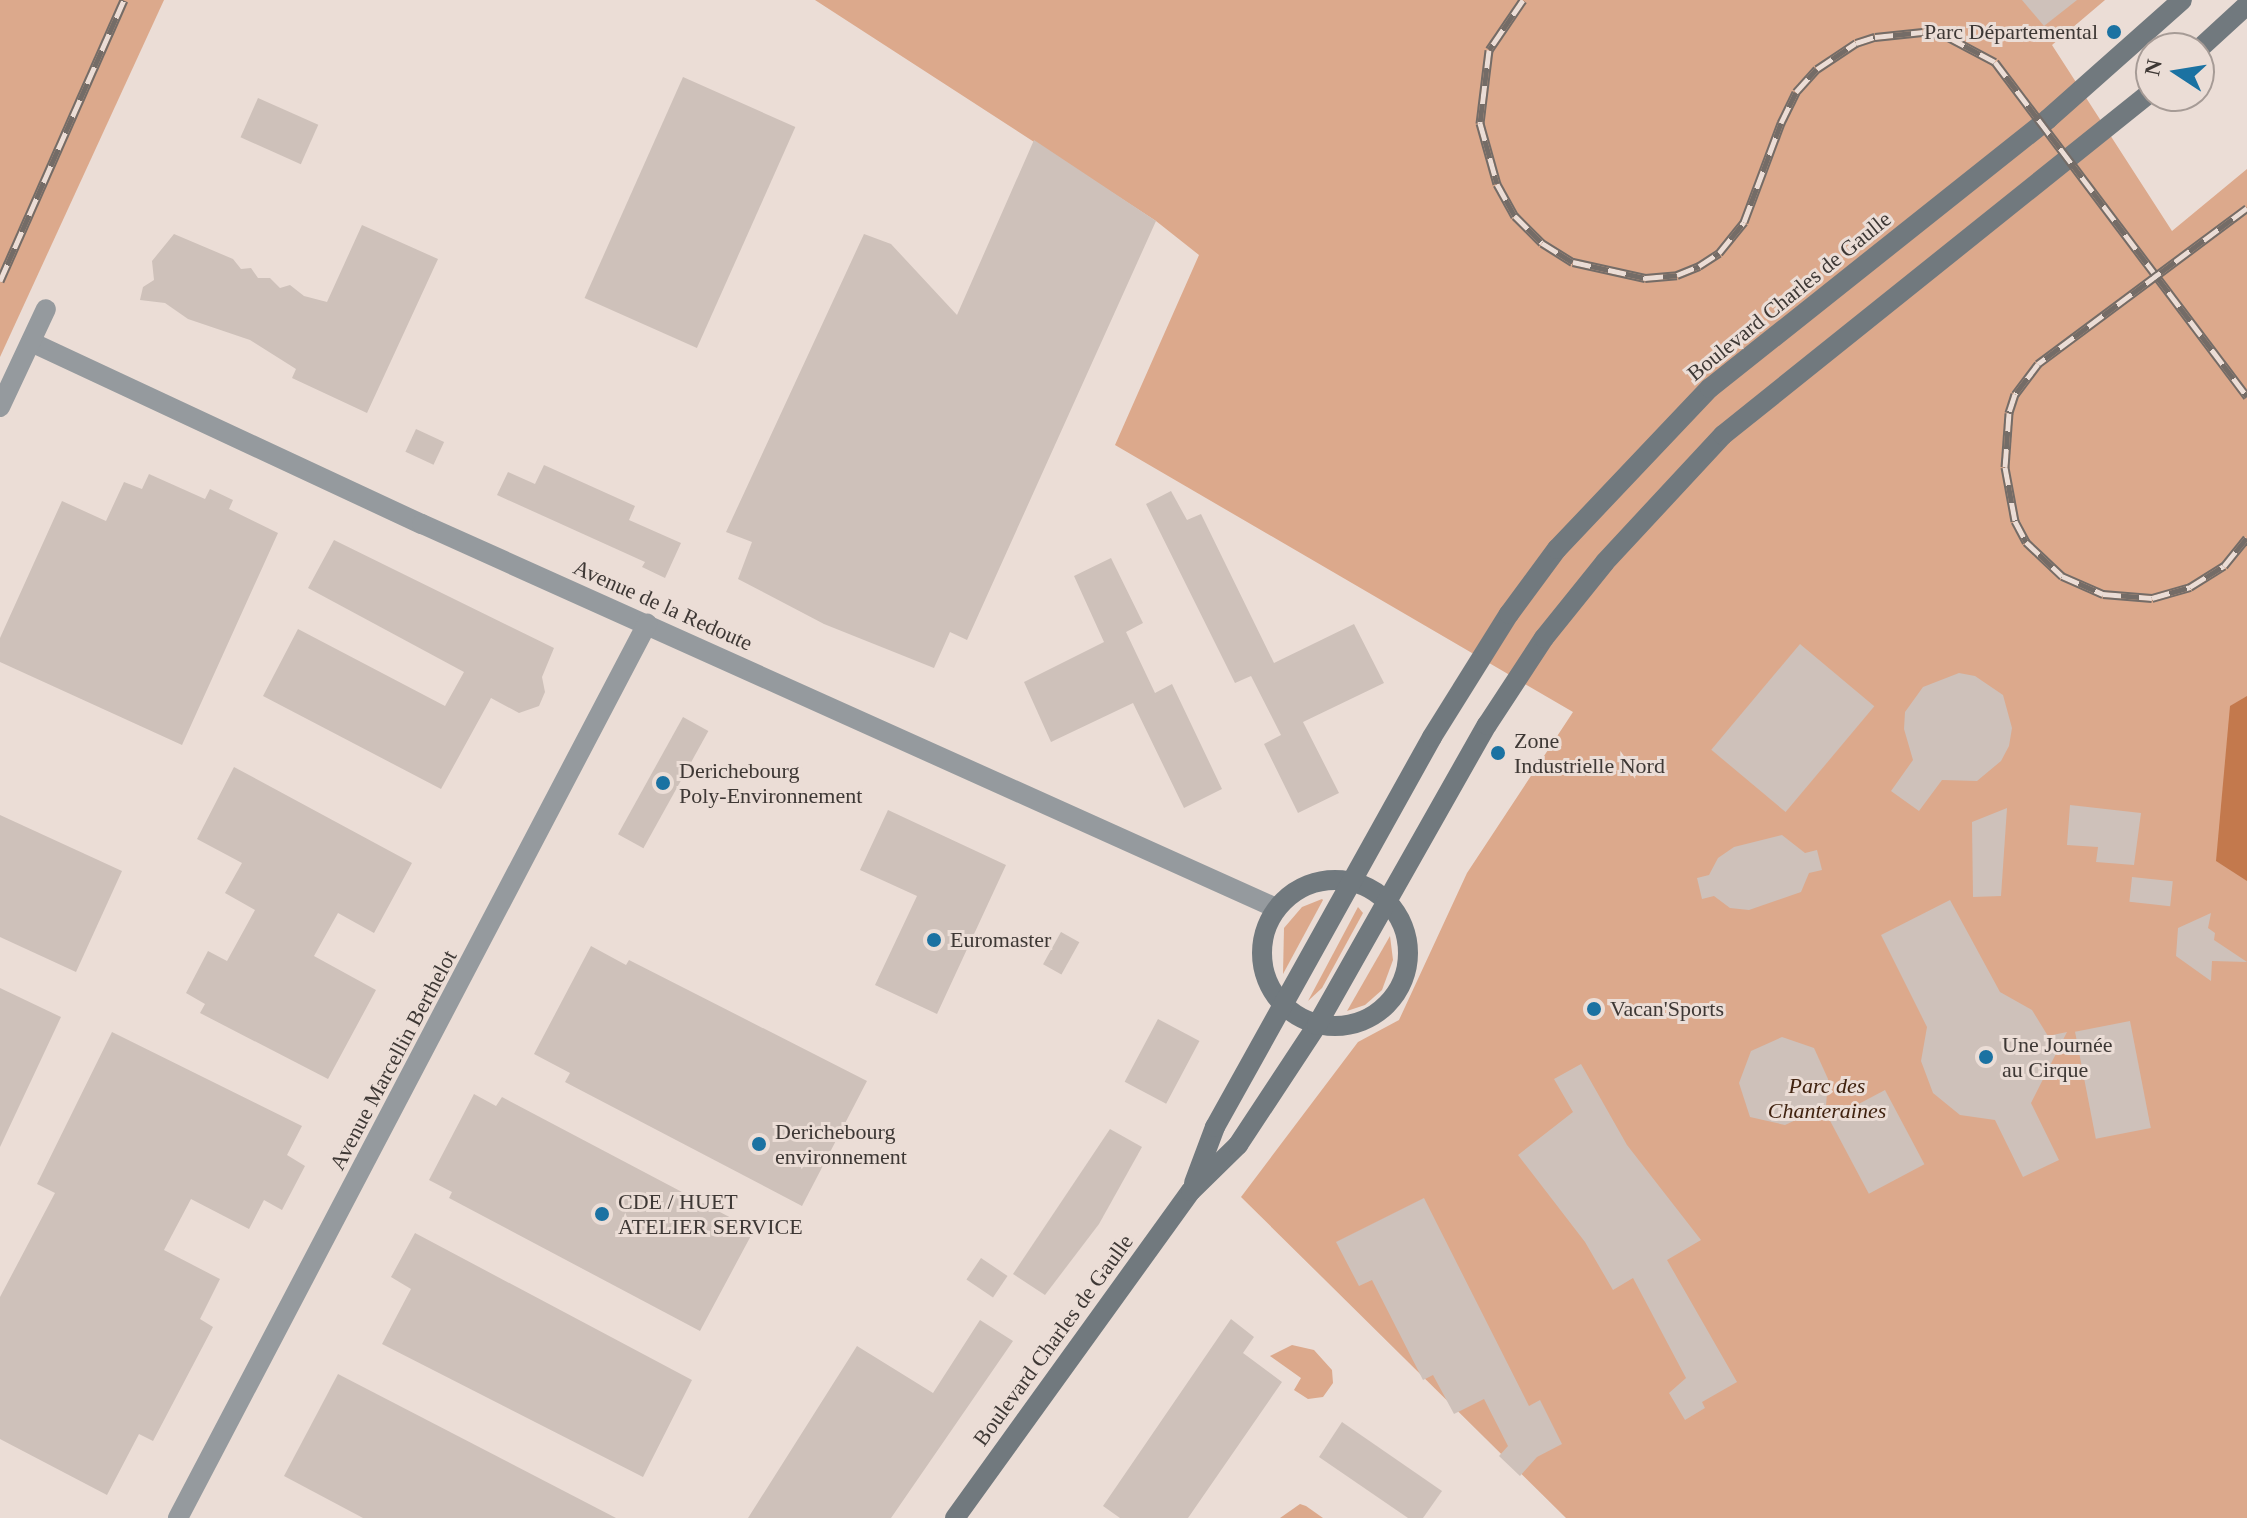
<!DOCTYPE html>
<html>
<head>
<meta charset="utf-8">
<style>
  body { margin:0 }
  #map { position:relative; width:2247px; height:1518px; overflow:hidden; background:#ebddd6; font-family:Georgia,serif }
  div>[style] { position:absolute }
  .green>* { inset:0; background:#dca98c }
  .water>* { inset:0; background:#c3794d }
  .building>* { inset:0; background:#cec1ba; transform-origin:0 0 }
  .minor>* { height:20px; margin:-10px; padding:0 10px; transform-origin:10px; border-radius:10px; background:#959a9e }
  .secondary>* { height:20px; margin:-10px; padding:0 10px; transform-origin:10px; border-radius:10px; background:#71797e }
  .secondary>.ring { margin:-10px; padding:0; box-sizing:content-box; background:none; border:20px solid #71797e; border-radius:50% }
  .rail>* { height:9px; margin-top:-4.5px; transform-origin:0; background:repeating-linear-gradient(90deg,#ebddd6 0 18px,#746c67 0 36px); box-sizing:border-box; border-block:2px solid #746c67 }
  .dots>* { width:22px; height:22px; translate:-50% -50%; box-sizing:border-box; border:4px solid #ebddd6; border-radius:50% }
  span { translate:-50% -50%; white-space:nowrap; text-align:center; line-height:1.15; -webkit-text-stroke:6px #ebddd6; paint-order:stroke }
  .poi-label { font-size:22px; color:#3e3835 }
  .right { translate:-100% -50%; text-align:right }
  .left { translate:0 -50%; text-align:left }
  .street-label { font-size:22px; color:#3e3835 }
  .park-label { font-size:22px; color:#412310; font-style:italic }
  .north { position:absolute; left:2135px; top:32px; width:80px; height:80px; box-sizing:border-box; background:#ebddd6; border:2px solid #a69b96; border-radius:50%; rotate:282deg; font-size:22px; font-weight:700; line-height:32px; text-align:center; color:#3e3835 }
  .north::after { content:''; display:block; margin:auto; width:28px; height:36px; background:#1b72a2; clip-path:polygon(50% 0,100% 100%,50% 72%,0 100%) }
</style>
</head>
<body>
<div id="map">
  <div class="green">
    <i style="clip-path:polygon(0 0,164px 0,0 357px)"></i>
    <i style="clip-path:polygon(815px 0,2105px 0,2052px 45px,2172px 231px,2247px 169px,2247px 1518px,1566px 1518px,1241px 1197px,1358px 1042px,1399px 1020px,1467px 873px,1573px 712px,1115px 445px,1199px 255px,1156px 221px)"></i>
    <i style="clip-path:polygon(1322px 899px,1323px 900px,1283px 974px,1284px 928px,1302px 907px)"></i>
    <i style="clip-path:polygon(1358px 907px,1363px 913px,1322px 988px,1308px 1001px)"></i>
    <i style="clip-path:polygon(1390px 936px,1393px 960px,1382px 990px,1365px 1005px,1347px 1011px)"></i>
    <i style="clip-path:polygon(1292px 1345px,1314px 1350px,1332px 1370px,1333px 1383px,1323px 1397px,1308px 1399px,1294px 1390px,1301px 1378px,1270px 1356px)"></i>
    <i style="clip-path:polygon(1300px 1504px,1306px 1506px,1323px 1518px,1280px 1518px)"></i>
  </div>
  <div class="water">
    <i style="clip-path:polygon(2247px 696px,2247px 881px,2216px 861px,2230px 706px)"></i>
  </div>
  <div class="building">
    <i style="clip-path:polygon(2022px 0,2077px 0,2044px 26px)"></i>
    <i style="left:683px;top:77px;width:123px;height:242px;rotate:24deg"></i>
    <i style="left:258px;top:98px;width:66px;height:43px;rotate:24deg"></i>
    <i style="clip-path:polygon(1034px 140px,1156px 221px,967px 640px,950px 632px,934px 668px,824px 624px,738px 579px,752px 542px,726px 532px,864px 234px,891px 244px,957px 315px)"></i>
    <i style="clip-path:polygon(362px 225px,438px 259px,367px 413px,292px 378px,296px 369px,250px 340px,188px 319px,165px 303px,140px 300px,143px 287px,154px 280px,152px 261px,174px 234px,233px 259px,241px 269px,251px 268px,258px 278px,270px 278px,280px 288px,290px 285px,304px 296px,327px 302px)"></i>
    <i style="left:416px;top:429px;width:31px;height:25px;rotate:25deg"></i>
    <i style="clip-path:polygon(544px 465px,635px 506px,629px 520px,681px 543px,665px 578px,642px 567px,645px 562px,497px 495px,508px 472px,535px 484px)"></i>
    <i style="clip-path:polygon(149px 474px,205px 499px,210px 489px,233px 500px,229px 509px,278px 533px,182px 745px,0 662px,0 638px,62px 501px,106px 521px,124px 482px,142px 489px)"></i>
    <i style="clip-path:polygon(1171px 491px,1187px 520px,1201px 514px,1274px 663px,1354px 624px,1384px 683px,1303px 722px,1339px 793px,1298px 813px,1264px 744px,1281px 735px,1251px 676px,1235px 683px,1146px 504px)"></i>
    <i style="clip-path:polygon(334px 540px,554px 648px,542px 677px,545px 692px,539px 706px,519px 713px,491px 698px,441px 789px,263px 696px,298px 629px,445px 706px,464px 672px,308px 588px)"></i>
    <i style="clip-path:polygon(1111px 558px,1143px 623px,1126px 632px,1155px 693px,1172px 684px,1222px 789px,1184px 808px,1133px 703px,1051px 742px,1024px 682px,1104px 642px,1074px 576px)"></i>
    <i style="left:1800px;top:644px;width:97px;height:138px;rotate:40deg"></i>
    <i style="clip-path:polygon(1959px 673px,1975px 676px,2003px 695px,2012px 728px,2009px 746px,2001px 761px,1977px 781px,1942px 780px,1919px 811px,1891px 791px,1913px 760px,1904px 729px,1905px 712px,1923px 687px)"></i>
    <i style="left:683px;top:717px;width:29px;height:134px;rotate:29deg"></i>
    <i style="clip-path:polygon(234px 767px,412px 863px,374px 933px,338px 913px,314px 956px,376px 990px,328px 1079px,200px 1013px,205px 1004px,186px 993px,208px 951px,227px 961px,255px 910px,225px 893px,242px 863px,197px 839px)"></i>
    <i style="clip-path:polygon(2070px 805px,2141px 813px,2134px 865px,2096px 862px,2098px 847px,2067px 845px)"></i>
    <i style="clip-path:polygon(2007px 808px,2001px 896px,1973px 897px,1972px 822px)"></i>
    <i style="clip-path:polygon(888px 810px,1006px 865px,937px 1014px,875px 985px,917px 896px,860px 870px)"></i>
    <i style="clip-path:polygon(0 815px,122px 871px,76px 972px,0 937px)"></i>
    <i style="clip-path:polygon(1782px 835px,1805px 853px,1817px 850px,1822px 870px,1809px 873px,1801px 892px,1749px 910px,1730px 908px,1714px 896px,1702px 899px,1697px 878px,1709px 875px,1718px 858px,1734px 847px)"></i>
    <i style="left:2132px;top:877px;width:41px;height:25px;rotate:6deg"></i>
    <i style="clip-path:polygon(1950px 900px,2000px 992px,2032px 1010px,2048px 1036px,2067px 1032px,2031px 1103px,2059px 1160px,2023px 1177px,1995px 1120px,1960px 1115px,1933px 1093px,1921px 1061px,1927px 1027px,1881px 935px)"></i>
    <i style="clip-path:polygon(2211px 913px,2208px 928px,2215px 933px,2214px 940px,2247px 962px,2212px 961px,2211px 981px,2176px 956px,2178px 928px)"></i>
    <i style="left:1061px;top:932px;width:21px;height:37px;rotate:29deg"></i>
    <i style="clip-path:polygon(591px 946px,626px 965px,629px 960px,867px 1081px,802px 1206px,565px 1082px,570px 1073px,534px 1054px)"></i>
    <i style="clip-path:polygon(0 988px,61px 1017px,0 1147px)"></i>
    <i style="left:1158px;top:1019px;width:47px;height:71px;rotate:28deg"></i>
    <i style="left:2130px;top:1021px;width:109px;height:56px;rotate:79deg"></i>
    <i style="clip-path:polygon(112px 1032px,302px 1126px,287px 1155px,305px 1166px,282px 1210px,264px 1200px,249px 1229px,191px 1199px,164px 1250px,220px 1279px,200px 1319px,213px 1327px,153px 1441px,139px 1434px,107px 1495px,0 1439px,0 1297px,55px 1193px,37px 1184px)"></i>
    <i style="clip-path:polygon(1782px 1037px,1814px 1048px,1828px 1079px,1826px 1106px,1785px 1125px,1750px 1117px,1739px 1083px,1751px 1051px)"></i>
    <i style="clip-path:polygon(1581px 1064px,1627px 1145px,1701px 1240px,1667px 1260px,1737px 1382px,1702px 1402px,1705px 1408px,1685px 1420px,1669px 1393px,1686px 1378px,1633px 1278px,1613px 1290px,1585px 1242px,1518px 1155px,1573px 1112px,1554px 1079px)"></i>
    <i style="left:1885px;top:1090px;width:84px;height:63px;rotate:62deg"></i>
    <i style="clip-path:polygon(474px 1094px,496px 1106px,502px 1097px,754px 1230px,700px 1331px,449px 1198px,452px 1192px,429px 1180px)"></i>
    <i style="clip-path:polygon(1110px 1129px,1142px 1147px,1099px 1224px,1045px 1295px,1013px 1274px)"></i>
    <i style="clip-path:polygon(1424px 1198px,1529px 1406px,1540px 1400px,1562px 1444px,1537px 1457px,1520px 1476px,1499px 1456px,1508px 1446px,1484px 1399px,1454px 1414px,1433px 1375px,1423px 1380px,1372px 1280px,1359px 1286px,1336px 1242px)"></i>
    <i style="clip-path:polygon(415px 1233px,692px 1380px,643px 1477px,382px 1344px,411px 1289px,391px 1277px)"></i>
    <i style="left:981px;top:1258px;width:32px;height:26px;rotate:34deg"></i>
    <i style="clip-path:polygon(1231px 1319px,1254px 1337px,1243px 1353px,1282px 1382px,1188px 1518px,1120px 1518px,1103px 1506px)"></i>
    <i style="clip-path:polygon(980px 1320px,1013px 1341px,891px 1518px,748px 1518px,857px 1346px,933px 1393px)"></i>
    <i style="clip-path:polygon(338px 1374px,616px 1518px,363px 1518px,284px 1476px)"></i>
    <i style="clip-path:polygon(1342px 1422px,1442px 1491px,1423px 1518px,1408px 1518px,1319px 1457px)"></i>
  </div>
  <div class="minor">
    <i style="left:31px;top:342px;width:431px;rotate:25deg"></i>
    <i style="left:422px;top:524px;width:936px;rotate:24.21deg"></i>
    <i style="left:0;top:407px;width:108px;rotate:-64.9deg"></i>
    <i style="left:178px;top:1518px;width:1010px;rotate:-62.32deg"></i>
  </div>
  <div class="secondary">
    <i style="left:2199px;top:49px;width:65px;rotate:-42.5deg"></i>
    <i class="ring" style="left:1262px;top:880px;width:126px;height:126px"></i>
    <i style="left:1194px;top:1183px;width:60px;rotate:-69.4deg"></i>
    <i style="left:1215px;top:1127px;width:446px;rotate:-60.9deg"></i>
    <i style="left:1432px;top:737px;width:145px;rotate:-58deg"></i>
    <i style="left:1509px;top:614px;width:81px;rotate:-53.6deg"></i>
    <i style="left:1557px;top:549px;width:222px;rotate:-46.5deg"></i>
    <i style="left:1710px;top:388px;width:432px;rotate:-38.5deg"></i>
    <i style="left:2048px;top:119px;width:179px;rotate:-41.6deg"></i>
    <i style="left:955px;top:1518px;width:403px;rotate:-54.2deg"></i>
    <i style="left:1191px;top:1191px;width:66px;rotate:-44.4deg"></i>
    <i style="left:1238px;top:1145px;width:144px;rotate:-56.6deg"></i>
    <i style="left:1317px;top:1025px;width:345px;rotate:-60.5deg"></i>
    <i style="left:1487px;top:725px;width:104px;rotate:-56.8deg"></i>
    <i style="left:1544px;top:638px;width:97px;rotate:-51.2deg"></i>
    <i style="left:1605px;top:562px;width:173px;rotate:-47.1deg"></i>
    <i style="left:1723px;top:435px;width:548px;rotate:-38.71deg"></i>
  </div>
  <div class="rail">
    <i style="left:1523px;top:0;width:60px;rotate:124.2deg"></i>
    <i style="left:1489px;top:50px;width:74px;rotate:97deg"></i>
    <i style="left:1480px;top:123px;width:63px;rotate:74.4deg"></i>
    <i style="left:1497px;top:184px;width:37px;rotate:61deg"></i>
    <i style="left:1515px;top:216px;width:38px;rotate:45deg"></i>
    <i style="left:1542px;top:243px;width:36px;rotate:32deg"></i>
    <i style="left:1573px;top:262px;width:74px;rotate:12.5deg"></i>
    <i style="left:1645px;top:278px;width:32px;rotate:-5deg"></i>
    <i style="left:1677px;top:275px;width:24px;rotate:-22deg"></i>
    <i style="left:1699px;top:266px;width:24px;rotate:-33deg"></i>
    <i style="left:1719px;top:253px;width:40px;rotate:-51deg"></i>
    <i style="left:1744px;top:222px;width:106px;rotate:-69.5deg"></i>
    <i style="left:1781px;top:123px;width:34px;rotate:-64deg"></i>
    <i style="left:1796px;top:92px;width:31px;rotate:-48deg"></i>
    <i style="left:1817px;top:69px;width:47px;rotate:-33.7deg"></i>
    <i style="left:1856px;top:43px;width:20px;rotate:-18deg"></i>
    <i style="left:1875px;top:37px;width:48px;rotate:-5.9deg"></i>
    <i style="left:1923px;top:32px;width:25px;rotate:11deg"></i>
    <i style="left:1948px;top:37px;width:53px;rotate:28deg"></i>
    <i style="left:1995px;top:62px;width:419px;rotate:53deg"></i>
    <i style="left:2247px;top:208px;width:261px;rotate:143.3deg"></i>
    <i style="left:2038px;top:364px;width:38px;rotate:127deg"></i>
    <i style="left:2015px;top:394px;width:20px;rotate:108deg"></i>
    <i style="left:2009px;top:413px;width:54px;rotate:94.2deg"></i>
    <i style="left:2005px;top:467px;width:55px;rotate:79.5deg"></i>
    <i style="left:2015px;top:521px;width:24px;rotate:62deg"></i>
    <i style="left:2026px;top:542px;width:50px;rotate:43.4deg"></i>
    <i style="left:2062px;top:576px;width:45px;rotate:23.7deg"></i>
    <i style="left:2103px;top:594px;width:49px;rotate:4.7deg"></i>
    <i style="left:2152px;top:598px;width:40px;rotate:-16deg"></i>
    <i style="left:2190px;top:587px;width:40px;rotate:-32deg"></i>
    <i style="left:2224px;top:566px;width:36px;rotate:-51deg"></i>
    <i style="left:0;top:281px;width:307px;rotate:-66.2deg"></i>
  </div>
  <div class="dots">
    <i style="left:2114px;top:32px;background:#1b72a2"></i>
    <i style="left:1498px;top:753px;background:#1b72a2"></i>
    <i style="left:663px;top:783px;background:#1b72a2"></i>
    <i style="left:934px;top:940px;background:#1b72a2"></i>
    <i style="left:1594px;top:1009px;background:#1b72a2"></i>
    <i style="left:1986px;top:1057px;background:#1b72a2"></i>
    <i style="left:759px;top:1144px;background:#1b72a2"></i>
    <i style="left:602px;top:1214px;background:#1b72a2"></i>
  </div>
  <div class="poi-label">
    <span class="right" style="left:2098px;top:32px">Parc Départemental</span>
    <span class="left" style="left:1514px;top:753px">Zone<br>Industrielle Nord</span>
    <span class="left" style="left:679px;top:783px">Derichebourg<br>Poly-Environnement</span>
    <span class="left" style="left:950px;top:940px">Euromaster</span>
    <span class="left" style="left:1610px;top:1009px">Vacan'Sports</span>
    <span class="left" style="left:2002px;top:1057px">Une Journée<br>au Cirque</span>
    <span class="left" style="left:775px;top:1144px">Derichebourg<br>environnement</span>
    <span class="left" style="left:618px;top:1214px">CDE / HUET<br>ATELIER SERVICE</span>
  </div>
  <div class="street-label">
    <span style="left:1789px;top:296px;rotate:-39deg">Boulevard Charles de Gaulle</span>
    <span style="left:663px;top:605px;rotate:24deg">Avenue de la Redoute</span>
    <span style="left:393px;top:1060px;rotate:-62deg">Avenue Marcellin Berthelot</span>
    <span style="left:1053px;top:1340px;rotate:-54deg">Boulevard Charles de Gaulle</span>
  </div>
  <div class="park-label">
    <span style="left:1827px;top:1098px">Parc des<br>Chanteraines</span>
  </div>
  <div class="north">N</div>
</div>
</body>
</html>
